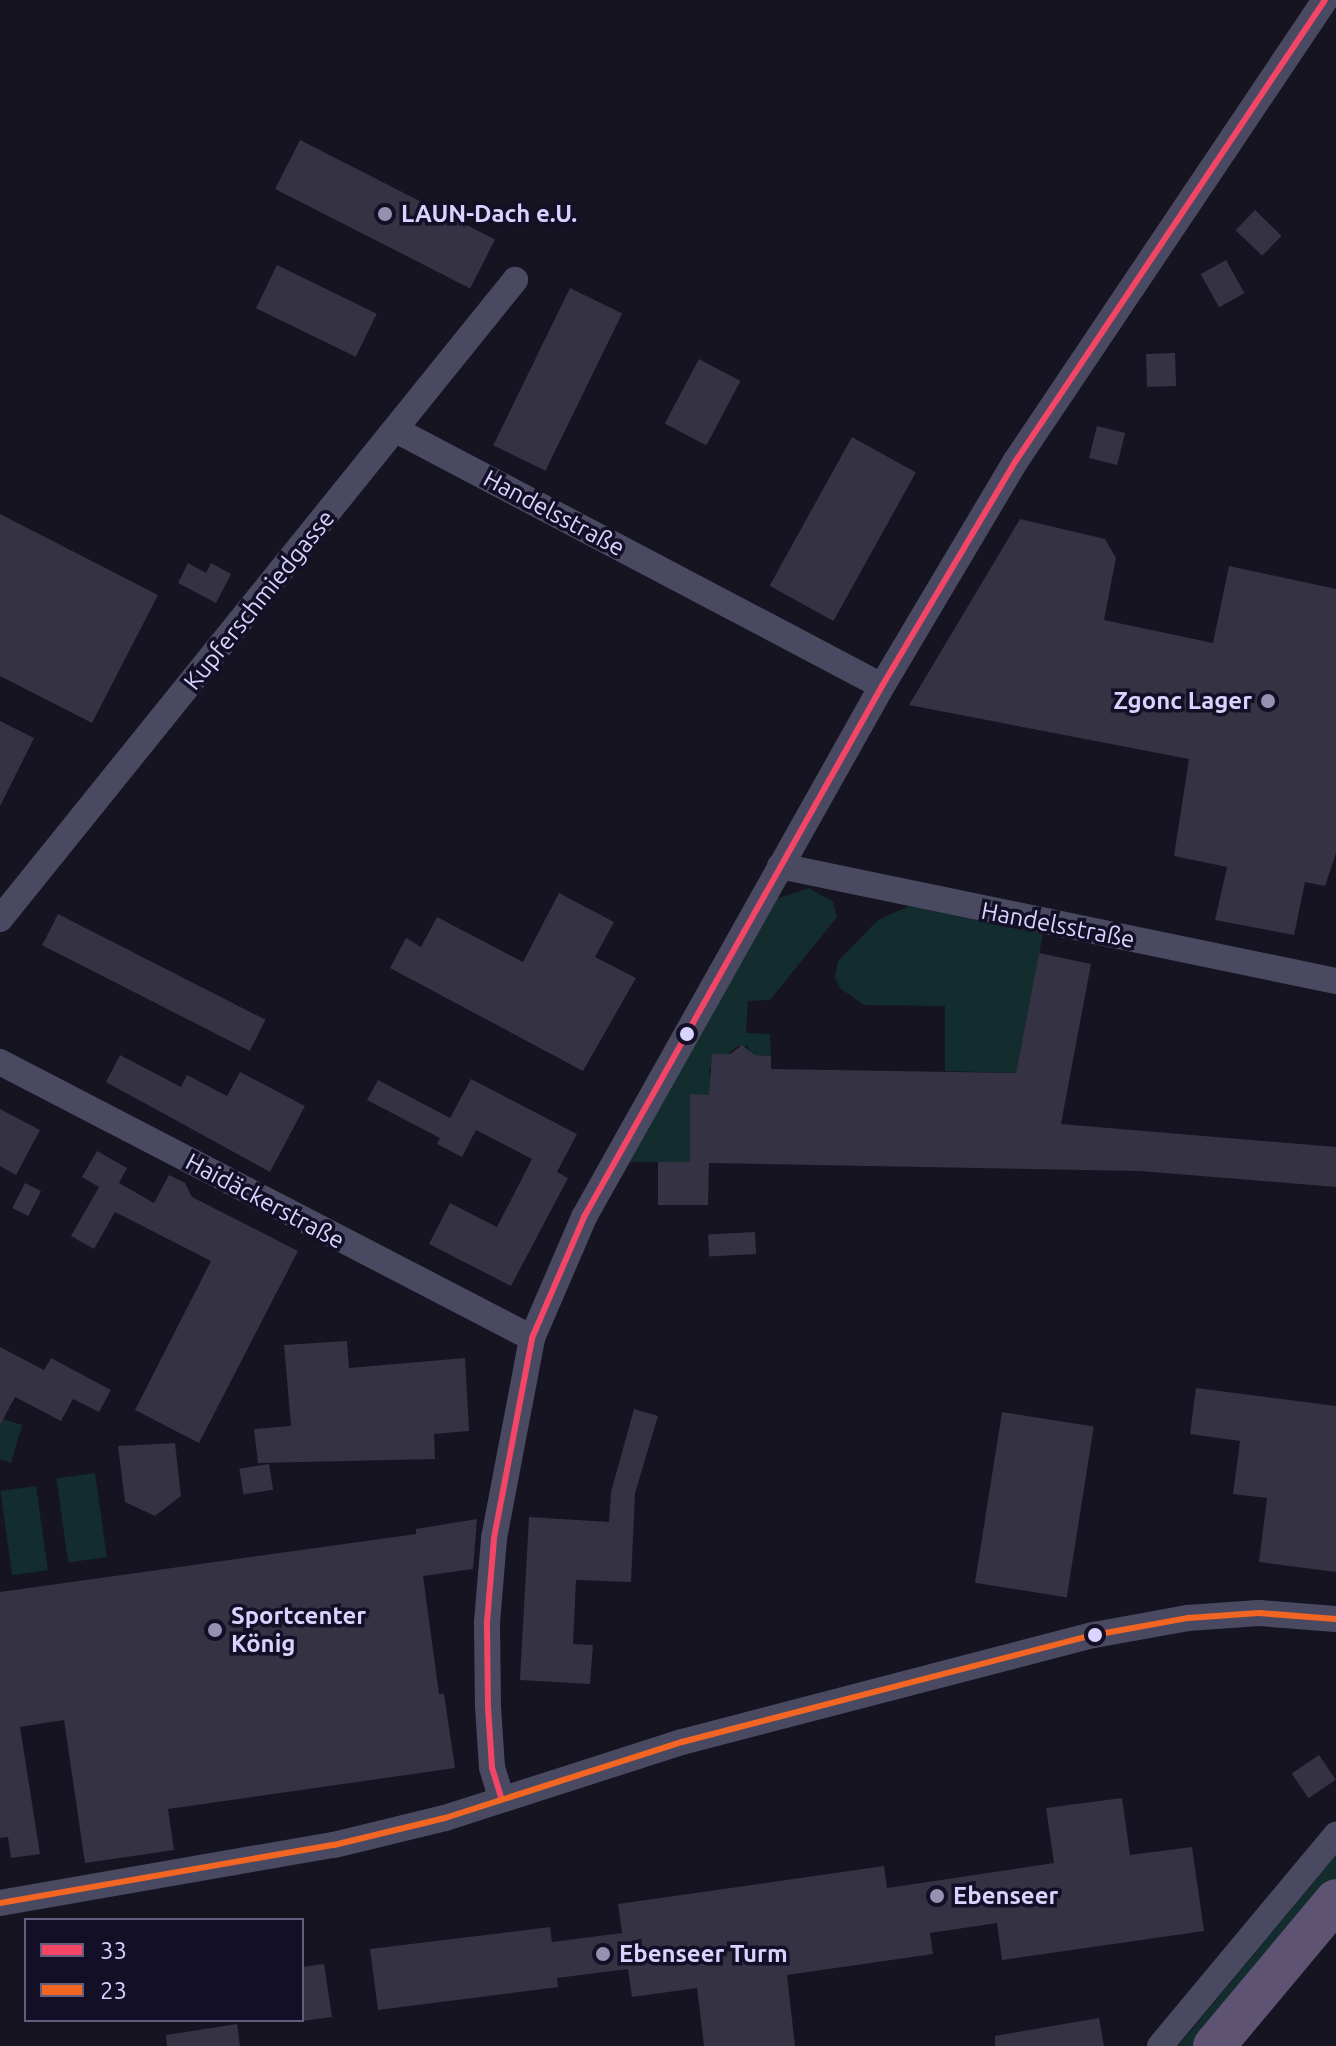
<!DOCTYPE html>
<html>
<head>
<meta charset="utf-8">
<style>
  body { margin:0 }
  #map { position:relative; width:1336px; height:2046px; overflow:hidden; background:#161421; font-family:Ubuntu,sans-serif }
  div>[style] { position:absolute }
  .green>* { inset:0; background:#132c2d; transform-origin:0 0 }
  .building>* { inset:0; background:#343243; transform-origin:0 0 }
  .street>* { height:26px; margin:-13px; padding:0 13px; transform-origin:13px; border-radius:13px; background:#4a4962 }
  .primary>* { height:42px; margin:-21px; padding:0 21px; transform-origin:21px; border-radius:21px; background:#5e5373 }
  .bus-1>* { height:6px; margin:-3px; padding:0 3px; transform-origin:3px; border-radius:3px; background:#f34667 }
  .bus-2>* { height:6px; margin:-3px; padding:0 3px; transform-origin:3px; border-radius:3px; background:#f26522 }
  .dots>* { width:22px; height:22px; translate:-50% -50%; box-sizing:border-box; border:4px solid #130f26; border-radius:50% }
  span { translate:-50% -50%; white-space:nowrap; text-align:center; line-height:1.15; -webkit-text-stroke:7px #130f26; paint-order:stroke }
  .poi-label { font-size:24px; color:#d9d4ff; font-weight:700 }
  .left { translate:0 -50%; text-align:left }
  .right { translate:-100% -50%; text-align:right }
  .street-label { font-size:24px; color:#d9d4ff }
  .legend { position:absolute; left:24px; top:1918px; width:280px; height:104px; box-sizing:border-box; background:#130f26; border:2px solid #625e7d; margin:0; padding:10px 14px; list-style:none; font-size:24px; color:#d9d4ff }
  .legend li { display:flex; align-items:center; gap:16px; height:40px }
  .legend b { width:40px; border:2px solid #625e7d }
</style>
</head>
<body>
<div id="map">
  <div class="green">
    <i style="clip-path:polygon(809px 888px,833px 902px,837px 917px,770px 1000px,748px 1001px,746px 1033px,770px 1034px,771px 1056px,753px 1055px,747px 1046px,738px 1046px,709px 1068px,712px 1095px,690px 1095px,690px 1162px,629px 1162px,773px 900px)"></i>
    <i style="clip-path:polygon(909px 906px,1043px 934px,1016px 1073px,945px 1071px,945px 1006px,864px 1005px,841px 989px,835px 978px,838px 961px,878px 920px)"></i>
    <i style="clip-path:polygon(0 1418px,22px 1425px,11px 1463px,0 1459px)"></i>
    <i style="left:95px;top:1473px;width:85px;height:39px;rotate:82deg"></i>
    <i style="left:36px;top:1486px;width:85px;height:36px;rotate:82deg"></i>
    <i style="clip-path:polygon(1336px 1855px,1336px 1878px,1196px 2046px,1178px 2046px)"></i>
  </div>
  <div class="building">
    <i style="left:300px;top:140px;width:219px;height:55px;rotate:27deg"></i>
    <i style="left:1255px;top:210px;width:37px;height:28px;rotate:44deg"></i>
    <i style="left:1226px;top:260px;width:38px;height:29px;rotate:61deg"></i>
    <i style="left:277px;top:265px;width:111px;height:48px;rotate:26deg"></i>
    <i style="left:570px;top:288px;width:58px;height:175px;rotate:26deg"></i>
    <i style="left:1175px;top:353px;width:33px;height:29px;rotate:88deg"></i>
    <i style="left:699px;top:359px;width:47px;height:73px;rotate:28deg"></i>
    <i style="left:1097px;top:426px;width:29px;height:33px;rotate:14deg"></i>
    <i style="left:852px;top:437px;width:73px;height:170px;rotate:29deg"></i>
    <i style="clip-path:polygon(0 514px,158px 595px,92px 723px,0 676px)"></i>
    <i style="clip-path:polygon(1020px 519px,1105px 539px,1116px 558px,1104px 620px,1213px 643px,1229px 566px,1336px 589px,1336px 853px,1325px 886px,1305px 882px,1294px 935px,1215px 920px,1227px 867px,1174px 856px,1189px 759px,909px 705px)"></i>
    <i style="clip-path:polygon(188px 563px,206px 573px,211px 563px,231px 574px,216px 603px,178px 583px)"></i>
    <i style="clip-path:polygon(0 721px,34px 738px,0 806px)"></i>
    <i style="clip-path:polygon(559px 893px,614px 922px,595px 957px,636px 978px,583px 1071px,390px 968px,406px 938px,421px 947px,437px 917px,523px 962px)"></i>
    <i style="left:58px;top:914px;width:233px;height:35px;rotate:27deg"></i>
    <i style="clip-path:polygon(1039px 953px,1091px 964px,1061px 1124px,1336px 1147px,1336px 1187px,1140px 1171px,709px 1163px,708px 1205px,658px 1205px,658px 1162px,690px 1162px,690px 1094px,709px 1095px,712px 1054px,730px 1054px,742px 1045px,755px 1055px,771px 1056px,771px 1069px,1016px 1073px)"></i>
    <i style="clip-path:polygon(120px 1055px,181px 1087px,187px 1075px,227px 1096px,240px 1072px,305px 1106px,270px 1172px,106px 1082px)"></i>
    <i style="clip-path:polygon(471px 1079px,577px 1134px,557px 1172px,568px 1178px,511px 1286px,429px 1244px,450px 1203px,497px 1227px,532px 1159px,476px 1130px,462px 1157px,437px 1144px,440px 1138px,367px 1100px,378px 1080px,450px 1118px)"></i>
    <i style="clip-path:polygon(0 1109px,40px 1130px,16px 1175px,0 1166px)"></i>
    <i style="clip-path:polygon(97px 1151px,127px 1168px,119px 1183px,154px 1203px,169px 1175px,185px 1183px,192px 1197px,298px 1251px,199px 1443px,135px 1410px,211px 1261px,115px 1212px,94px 1249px,71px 1236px,99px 1187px,82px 1177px)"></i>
    <i style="left:25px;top:1183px;width:18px;height:28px;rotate:27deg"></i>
    <i style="left:755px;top:1232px;width:22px;height:47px;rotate:87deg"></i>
    <i style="clip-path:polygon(347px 1341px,349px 1368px,465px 1358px,469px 1431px,434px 1434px,435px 1459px,258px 1463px,254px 1429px,291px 1426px,284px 1345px)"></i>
    <i style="clip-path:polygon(0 1347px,44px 1370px,51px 1358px,111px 1390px,99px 1412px,73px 1399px,61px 1421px,15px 1397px,0 1425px)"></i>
    <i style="clip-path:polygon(1196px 1388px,1336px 1406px,1336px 1572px,1259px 1562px,1267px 1498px,1233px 1494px,1240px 1441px,1190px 1434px)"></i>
    <i style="clip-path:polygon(634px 1409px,658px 1416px,635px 1493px,631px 1582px,576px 1580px,573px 1644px,593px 1645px,590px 1684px,520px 1680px,529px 1517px,609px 1522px,611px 1492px)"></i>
    <i style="left:1002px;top:1412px;width:93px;height:173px;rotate:9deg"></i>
    <i style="clip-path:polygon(175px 1443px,181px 1496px,155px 1516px,125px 1502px,118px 1446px)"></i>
    <i style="left:269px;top:1464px;width:26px;height:30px;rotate:81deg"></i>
    <i style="clip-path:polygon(477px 1519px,473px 1569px,423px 1576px,439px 1694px,444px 1694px,455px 1768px,168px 1809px,174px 1850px,85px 1863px,64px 1720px,20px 1727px,40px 1854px,11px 1858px,8px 1837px,0 1838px,0 1592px,416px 1534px,416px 1529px)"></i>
    <i style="left:1319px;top:1755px;width:30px;height:33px;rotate:56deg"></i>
    <i style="clip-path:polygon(1122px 1798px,1130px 1855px,1192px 1847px,1204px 1931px,1002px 1960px,997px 1923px,930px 1933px,933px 1954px,787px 1975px,795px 2046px,704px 2046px,697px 1988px,632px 1997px,628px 1969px,557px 1978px,558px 1987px,378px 2010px,370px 1949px,550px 1927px,552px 1942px,622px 1933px,618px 1904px,884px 1866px,887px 1888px,1054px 1863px,1046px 1808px)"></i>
    <i style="clip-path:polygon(324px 1964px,332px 2017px,302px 2021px,302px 1967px)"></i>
    <i style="clip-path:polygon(1099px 2018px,1104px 2046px,995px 2046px,995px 2036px)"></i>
    <i style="clip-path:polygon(237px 2024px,240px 2046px,167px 2046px,166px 2035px)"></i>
  </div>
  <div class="street">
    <i style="left:396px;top:430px;width:549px;rotate:27.78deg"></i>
    <i style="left:780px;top:866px;width:568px;rotate:11.69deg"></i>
    <i style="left:0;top:919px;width:821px;rotate:-51.13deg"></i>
    <i style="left:0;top:1062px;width:599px;rotate:27.42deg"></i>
    <i style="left:501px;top:1797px;width:31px;rotate:-107deg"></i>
    <i style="left:492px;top:1767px;width:61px;rotate:-93.8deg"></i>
    <i style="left:488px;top:1706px;width:84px;rotate:-90.7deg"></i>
    <i style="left:487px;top:1622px;width:84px;rotate:-85.2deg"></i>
    <i style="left:494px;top:1538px;width:204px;rotate:-79.2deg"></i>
    <i style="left:532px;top:1338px;width:132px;rotate:-66.7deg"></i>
    <i style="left:584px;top:1217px;width:609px;rotate:-60.7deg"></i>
    <i style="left:882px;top:686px;width:261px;rotate:-59.3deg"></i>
    <i style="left:1015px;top:462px;width:556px;rotate:-56.14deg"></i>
    <i style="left:0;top:1903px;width:339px;rotate:-9.9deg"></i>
    <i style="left:334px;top:1845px;width:114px;rotate:-13.7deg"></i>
    <i style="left:445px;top:1818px;width:249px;rotate:-17.8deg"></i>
    <i style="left:682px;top:1742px;width:426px;rotate:-14.6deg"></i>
    <i style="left:1094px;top:1635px;width:96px;rotate:-10.3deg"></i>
    <i style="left:1188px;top:1618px;width:71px;rotate:-4deg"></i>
    <i style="left:1259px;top:1613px;width:77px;rotate:4.5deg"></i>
    <i style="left:1160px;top:2046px;width:275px;rotate:-50.2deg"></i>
  </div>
  <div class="primary">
    <i style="left:1214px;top:2046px;width:190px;rotate:-50.1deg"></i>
  </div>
  <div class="bus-1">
    <i style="left:501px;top:1797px;width:31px;rotate:-107deg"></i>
    <i style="left:492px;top:1767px;width:61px;rotate:-93.8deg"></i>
    <i style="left:488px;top:1706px;width:84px;rotate:-90.7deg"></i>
    <i style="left:487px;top:1622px;width:84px;rotate:-85.2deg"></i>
    <i style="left:494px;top:1538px;width:204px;rotate:-79.2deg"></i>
    <i style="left:532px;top:1338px;width:132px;rotate:-66.7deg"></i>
    <i style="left:584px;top:1217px;width:609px;rotate:-60.7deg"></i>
    <i style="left:882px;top:686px;width:261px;rotate:-59.3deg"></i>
    <i style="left:1015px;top:462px;width:556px;rotate:-56.14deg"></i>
  </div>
  <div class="bus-2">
    <i style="left:0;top:1903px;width:339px;rotate:-9.9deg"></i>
    <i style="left:334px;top:1845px;width:114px;rotate:-13.7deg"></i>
    <i style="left:445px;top:1818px;width:249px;rotate:-17.8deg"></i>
    <i style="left:682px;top:1742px;width:426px;rotate:-14.6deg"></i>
    <i style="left:1094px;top:1635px;width:96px;rotate:-10.3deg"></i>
    <i style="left:1188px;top:1618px;width:71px;rotate:-4deg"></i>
    <i style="left:1259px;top:1613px;width:77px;rotate:4.5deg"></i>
  </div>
  <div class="dots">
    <i style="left:385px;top:214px;background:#9591b1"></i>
    <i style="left:1268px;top:701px;background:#9591b1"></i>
    <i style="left:687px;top:1034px;background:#d9d4ff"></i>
    <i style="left:215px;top:1630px;background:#9591b1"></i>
    <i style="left:1095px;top:1635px;background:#d9d4ff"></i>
    <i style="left:937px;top:1896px;background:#9591b1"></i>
    <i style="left:603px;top:1954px;background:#9591b1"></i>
  </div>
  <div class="poi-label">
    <span class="left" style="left:401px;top:214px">LAUN-Dach e.U.</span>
    <span class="right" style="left:1252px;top:701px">Zgonc Lager</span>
    <span class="left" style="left:231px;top:1630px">Sportcenter<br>König</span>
    <span class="left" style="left:953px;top:1896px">Ebenseer</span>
    <span class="left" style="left:619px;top:1954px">Ebenseer Turm</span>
  </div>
  <div class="street-label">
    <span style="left:554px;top:513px;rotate:28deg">Handelsstraße</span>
    <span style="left:259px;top:600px;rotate:-51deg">Kupferschmiedgasse</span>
    <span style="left:1058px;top:925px;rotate:11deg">Handelsstraße</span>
    <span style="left:265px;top:1201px;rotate:28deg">Haidäckerstraße</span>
  </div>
  <ul class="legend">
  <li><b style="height:10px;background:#f34667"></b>33</li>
  <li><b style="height:10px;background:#f26522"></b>23</li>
  </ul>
</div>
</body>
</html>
